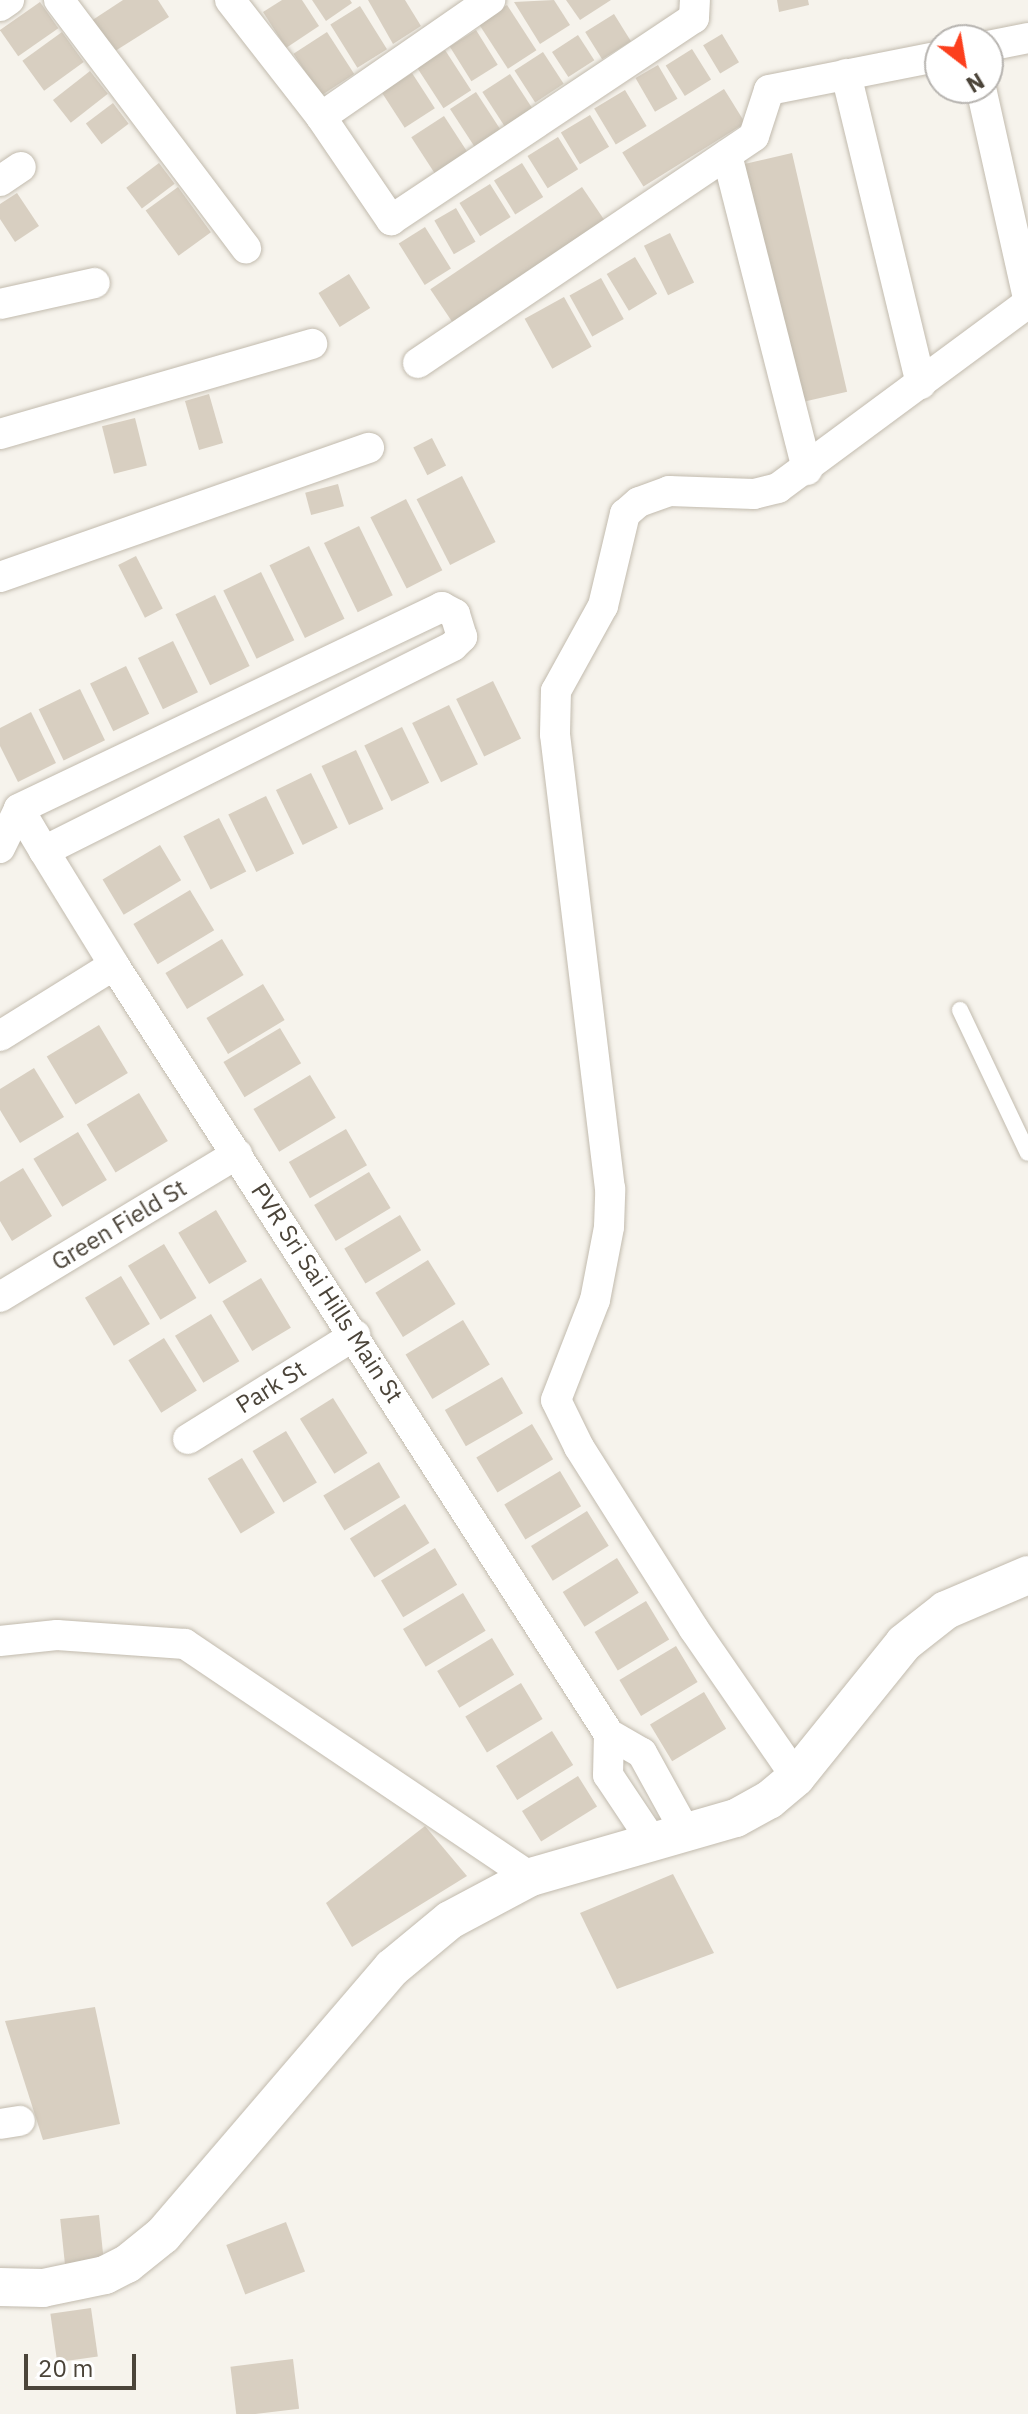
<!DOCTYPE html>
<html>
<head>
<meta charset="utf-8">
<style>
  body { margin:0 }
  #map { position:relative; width:1028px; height:2414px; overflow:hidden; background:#f6f3ec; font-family:"IBM Plex Sans",sans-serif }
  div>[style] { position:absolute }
  .building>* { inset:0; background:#d8cfc1; transform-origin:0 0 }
  .roads { filter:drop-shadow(0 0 2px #c2bbae) drop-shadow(0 0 2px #c2bbae) }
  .service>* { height:16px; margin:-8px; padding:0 8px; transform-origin:8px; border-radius:8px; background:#fff }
  .minor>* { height:30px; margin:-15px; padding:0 15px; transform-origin:15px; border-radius:15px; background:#fff }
  .tertiary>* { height:38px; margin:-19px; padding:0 19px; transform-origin:19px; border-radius:19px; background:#fff }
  span { translate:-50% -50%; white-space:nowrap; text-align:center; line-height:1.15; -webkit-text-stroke:6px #fff; paint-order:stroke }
  .street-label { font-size:24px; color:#4b4439 }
  .north { position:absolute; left:924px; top:24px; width:80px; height:80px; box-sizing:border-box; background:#fff; border:2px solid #b7b4b0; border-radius:50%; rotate:149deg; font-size:22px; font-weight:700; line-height:32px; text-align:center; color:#4b4439 }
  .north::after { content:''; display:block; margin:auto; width:28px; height:36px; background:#fc3f1d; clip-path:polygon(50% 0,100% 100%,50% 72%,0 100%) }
  .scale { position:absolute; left:24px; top:2354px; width:112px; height:36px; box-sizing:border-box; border:4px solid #4b4439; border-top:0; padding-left:10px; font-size:24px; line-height:28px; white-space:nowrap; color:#4b4439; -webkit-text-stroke:6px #fff; paint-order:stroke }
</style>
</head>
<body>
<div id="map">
  <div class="building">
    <i style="clip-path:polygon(123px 0,158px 0,169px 17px,112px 53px,91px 21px)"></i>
    <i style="clip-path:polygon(282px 0,302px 0,319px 26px,286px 48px,263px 12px)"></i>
    <i style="clip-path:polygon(312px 0,350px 0,352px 3px,326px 21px)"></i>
    <i style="clip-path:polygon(368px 0,405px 0,421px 26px,393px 44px)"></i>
    <i style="clip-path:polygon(554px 0,570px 25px,540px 44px,514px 2px)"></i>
    <i style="clip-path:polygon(566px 0,611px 0,580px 20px)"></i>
    <i style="clip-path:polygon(777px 0,808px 0,809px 5px,779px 12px)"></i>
    <i style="left:40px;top:2px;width:32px;height:49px;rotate:55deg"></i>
    <i style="left:507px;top:5px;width:54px;height:34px;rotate:57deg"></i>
    <i style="left:360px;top:6px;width:51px;height:35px;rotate:58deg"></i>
    <i style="left:614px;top:14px;width:32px;height:34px;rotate:58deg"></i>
    <i style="left:476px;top:30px;width:41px;height:31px;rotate:58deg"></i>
    <i style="left:62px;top:32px;width:37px;height:49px;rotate:54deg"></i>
    <i style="left:327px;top:32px;width:50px;height:40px;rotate:57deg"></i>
    <i style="left:722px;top:34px;width:33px;height:22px;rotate:59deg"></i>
    <i style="left:578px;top:35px;width:30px;height:31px;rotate:57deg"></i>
    <i style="left:692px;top:49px;width:36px;height:31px;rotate:58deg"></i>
    <i style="left:445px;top:50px;width:48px;height:33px;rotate:57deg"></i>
    <i style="left:543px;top:52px;width:38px;height:34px;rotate:57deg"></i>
    <i style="left:658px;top:65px;width:39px;height:26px;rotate:60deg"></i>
    <i style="left:90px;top:71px;width:29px;height:47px;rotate:52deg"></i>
    <i style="left:412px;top:73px;width:42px;height:36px;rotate:57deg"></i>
    <i style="left:510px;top:74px;width:43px;height:33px;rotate:57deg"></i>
    <i style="left:724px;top:89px;width:40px;height:120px;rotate:58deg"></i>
    <i style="left:625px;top:90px;width:42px;height:36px;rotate:59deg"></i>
    <i style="left:476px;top:92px;width:49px;height:31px;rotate:57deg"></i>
    <i style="left:113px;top:103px;width:26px;height:34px;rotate:53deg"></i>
    <i style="left:590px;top:115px;width:37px;height:34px;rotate:59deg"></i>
    <i style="left:444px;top:116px;width:48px;height:39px;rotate:57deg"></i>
    <i style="left:558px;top:137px;width:38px;height:36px;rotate:58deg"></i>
    <i style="left:792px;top:153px;width:245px;height:50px;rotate:77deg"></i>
    <i style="left:159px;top:163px;width:26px;height:41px;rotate:53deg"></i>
    <i style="left:522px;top:163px;width:40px;height:33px;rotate:58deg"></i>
    <i style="left:490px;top:184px;width:39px;height:36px;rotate:58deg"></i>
    <i style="left:178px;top:187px;width:56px;height:40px;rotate:54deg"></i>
    <i style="left:582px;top:187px;width:42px;height:183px;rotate:56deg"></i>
    <i style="clip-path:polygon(17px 193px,39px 226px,15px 242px,0 219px,0 204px)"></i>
    <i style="left:456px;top:208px;width:39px;height:25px;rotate:60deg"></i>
    <i style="left:425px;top:227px;width:49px;height:31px;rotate:58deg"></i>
    <i style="left:670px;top:233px;width:55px;height:29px;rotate:64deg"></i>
    <i style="left:635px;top:257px;width:43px;height:33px;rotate:59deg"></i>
    <i style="left:349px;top:274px;width:40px;height:36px;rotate:58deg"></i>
    <i style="left:601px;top:278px;width:47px;height:36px;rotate:61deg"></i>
    <i style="left:564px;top:297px;width:57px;height:45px;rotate:61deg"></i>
    <i style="left:209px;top:394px;width:51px;height:25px;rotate:74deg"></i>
    <i style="left:135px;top:418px;width:49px;height:34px;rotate:76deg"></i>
    <i style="left:432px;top:438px;width:31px;height:21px;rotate:63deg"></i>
    <i style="left:462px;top:476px;width:74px;height:51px;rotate:63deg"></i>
    <i style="left:338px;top:484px;width:23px;height:34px;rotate:75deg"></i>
    <i style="left:406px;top:499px;width:80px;height:40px;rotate:63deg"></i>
    <i style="left:359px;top:526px;width:77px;height:39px;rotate:64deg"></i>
    <i style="left:309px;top:546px;width:81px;height:44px;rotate:64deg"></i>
    <i style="left:136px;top:556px;width:59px;height:20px;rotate:63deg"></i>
    <i style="left:261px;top:572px;width:76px;height:42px;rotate:64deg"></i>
    <i style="left:215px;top:595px;width:79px;height:44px;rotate:64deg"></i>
    <i style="left:173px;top:641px;width:57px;height:39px;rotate:64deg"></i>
    <i style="left:126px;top:666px;width:53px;height:40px;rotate:64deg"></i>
    <i style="left:493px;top:681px;width:64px;height:41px;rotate:64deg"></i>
    <i style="left:80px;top:689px;width:57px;height:46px;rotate:64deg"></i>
    <i style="left:449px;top:705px;width:66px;height:41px;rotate:64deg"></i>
    <i style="clip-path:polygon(31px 712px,56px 763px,18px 782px,0 746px,0 728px)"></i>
    <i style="left:402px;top:727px;width:62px;height:42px;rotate:64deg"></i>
    <i style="left:356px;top:750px;width:65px;height:38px;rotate:65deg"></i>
    <i style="left:311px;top:773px;width:61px;height:39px;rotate:64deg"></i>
    <i style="left:266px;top:796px;width:64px;height:42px;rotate:64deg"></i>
    <i style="left:219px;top:818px;width:60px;height:40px;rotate:63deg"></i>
    <i style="left:160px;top:845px;width:41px;height:67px;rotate:59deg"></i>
    <i style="left:190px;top:890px;width:47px;height:66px;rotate:59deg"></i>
    <i style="left:222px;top:939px;width:42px;height:66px;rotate:59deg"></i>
    <i style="left:263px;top:984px;width:42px;height:66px;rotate:59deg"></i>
    <i style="left:99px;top:1025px;width:56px;height:61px;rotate:59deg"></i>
    <i style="left:280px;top:1028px;width:41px;height:66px;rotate:59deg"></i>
    <i style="clip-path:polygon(34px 1068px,64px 1117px,20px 1143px,0 1110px,0 1089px)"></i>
    <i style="left:310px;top:1075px;width:50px;height:66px;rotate:59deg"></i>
    <i style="left:139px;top:1093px;width:56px;height:61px;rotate:59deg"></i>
    <i style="left:346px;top:1129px;width:42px;height:66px;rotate:60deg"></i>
    <i style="left:78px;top:1132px;width:56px;height:52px;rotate:59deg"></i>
    <i style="clip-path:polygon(23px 1168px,52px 1216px,12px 1241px,0 1221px,0 1182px)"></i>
    <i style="left:369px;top:1172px;width:42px;height:64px;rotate:59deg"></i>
    <i style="left:216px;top:1210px;width:60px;height:44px;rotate:59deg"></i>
    <i style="left:400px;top:1215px;width:41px;height:65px;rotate:59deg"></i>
    <i style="left:164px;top:1244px;width:63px;height:42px;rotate:59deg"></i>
    <i style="left:428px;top:1260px;width:52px;height:62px;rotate:58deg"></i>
    <i style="left:121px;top:1276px;width:56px;height:42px;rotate:59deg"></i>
    <i style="left:261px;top:1278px;width:58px;height:45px;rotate:59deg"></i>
    <i style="left:211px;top:1314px;width:55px;height:42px;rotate:59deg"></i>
    <i style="left:463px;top:1320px;width:52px;height:67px;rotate:59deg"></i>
    <i style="left:164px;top:1338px;width:62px;height:42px;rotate:58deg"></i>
    <i style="left:502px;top:1377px;width:42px;height:66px;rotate:60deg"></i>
    <i style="left:333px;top:1398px;width:65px;height:39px;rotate:58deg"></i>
    <i style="left:532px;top:1424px;width:41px;height:65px;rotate:59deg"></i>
    <i style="left:286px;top:1431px;width:60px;height:39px;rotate:59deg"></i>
    <i style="left:242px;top:1458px;width:64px;height:40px;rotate:59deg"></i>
    <i style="left:379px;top:1462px;width:41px;height:65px;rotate:59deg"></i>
    <i style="left:560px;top:1471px;width:41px;height:65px;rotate:59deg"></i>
    <i style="left:405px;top:1504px;width:46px;height:65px;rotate:58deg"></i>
    <i style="left:587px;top:1511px;width:41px;height:66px;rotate:58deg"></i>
    <i style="left:435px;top:1548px;width:43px;height:63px;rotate:59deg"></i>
    <i style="left:617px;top:1558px;width:41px;height:64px;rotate:58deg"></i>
    <i style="left:463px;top:1593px;width:44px;height:70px;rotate:59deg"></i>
    <i style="left:646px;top:1601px;width:45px;height:60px;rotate:59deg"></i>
    <i style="left:492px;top:1638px;width:43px;height:64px;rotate:59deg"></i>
    <i style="left:676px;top:1646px;width:42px;height:66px;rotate:59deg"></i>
    <i style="left:521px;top:1683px;width:42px;height:65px;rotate:59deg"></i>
    <i style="left:704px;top:1692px;width:43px;height:63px;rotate:59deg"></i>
    <i style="left:552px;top:1731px;width:40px;height:66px;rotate:58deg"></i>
    <i style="left:578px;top:1776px;width:36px;height:66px;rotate:58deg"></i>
    <i style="clip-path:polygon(425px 1826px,467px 1876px,352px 1947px,326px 1903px)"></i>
    <i style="clip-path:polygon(673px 1874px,714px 1953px,617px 1989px,580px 1913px)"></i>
    <i style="clip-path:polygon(95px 2007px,120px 2124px,43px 2140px,5px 2021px)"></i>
    <i style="left:99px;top:2215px;width:54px;height:39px;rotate:84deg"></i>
    <i style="left:286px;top:2222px;width:53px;height:64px;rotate:69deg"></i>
    <i style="left:91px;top:2308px;width:49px;height:41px;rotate:82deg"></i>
    <i style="left:293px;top:2359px;width:50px;height:63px;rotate:83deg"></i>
  </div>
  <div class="roads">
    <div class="service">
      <i style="left:960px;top:1010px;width:158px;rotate:64.6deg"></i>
    </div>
    <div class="minor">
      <i style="left:59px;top:0;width:311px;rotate:53deg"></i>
      <i style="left:230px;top:0;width:148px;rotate:52.1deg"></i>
      <i style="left:321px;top:117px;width:125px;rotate:55.8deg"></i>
      <i style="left:391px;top:220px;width:364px;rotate:-33.7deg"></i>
      <i style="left:694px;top:18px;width:18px;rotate:-87deg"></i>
      <i style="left:0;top:6px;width:11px;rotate:-34deg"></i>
      <i style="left:988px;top:46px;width:41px;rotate:-11.3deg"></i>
      <i style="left:846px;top:74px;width:319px;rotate:76.4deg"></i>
      <i style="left:981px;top:88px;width:215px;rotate:77.4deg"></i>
      <i style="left:321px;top:117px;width:206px;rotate:-34.7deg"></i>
      <i style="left:727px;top:155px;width:325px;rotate:75.7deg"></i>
      <i style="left:0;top:181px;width:25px;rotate:-34deg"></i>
      <i style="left:0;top:304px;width:97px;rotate:-12.5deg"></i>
      <i style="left:418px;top:363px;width:405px;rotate:-34deg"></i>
      <i style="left:754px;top:136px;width:48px;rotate:-71.9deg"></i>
      <i style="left:769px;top:90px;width:174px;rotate:-11.2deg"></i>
      <i style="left:0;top:434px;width:325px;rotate:-16.1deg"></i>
      <i style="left:0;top:577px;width:391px;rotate:-19.3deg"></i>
      <i style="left:0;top:848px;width:43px;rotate:-64deg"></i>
      <i style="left:44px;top:851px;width:457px;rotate:-26.6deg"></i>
      <i style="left:453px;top:646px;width:13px;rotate:-45deg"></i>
      <i style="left:462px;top:637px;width:24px;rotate:-107deg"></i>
      <i style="left:455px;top:614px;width:15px;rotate:-152deg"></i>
      <i style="left:442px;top:607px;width:469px;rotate:154.5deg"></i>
      <i style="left:19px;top:809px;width:49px;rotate:59.2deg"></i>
      <i style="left:44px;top:851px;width:134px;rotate:58.4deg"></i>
      <i style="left:114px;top:965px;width:915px;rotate:57.23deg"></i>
      <i style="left:0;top:1036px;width:134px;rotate:-31.9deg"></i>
      <i style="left:0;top:1297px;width:277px;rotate:-31.1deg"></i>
      <i style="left:188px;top:1439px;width:197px;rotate:-31.9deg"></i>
      <i style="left:0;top:1641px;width:57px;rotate:-6deg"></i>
      <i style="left:57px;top:1635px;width:128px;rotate:4deg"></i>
      <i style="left:185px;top:1644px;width:417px;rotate:34deg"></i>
      <i style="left:796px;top:1777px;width:180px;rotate:-124.6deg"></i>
      <i style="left:694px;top:1629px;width:215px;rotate:-122.3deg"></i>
      <i style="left:579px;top:1447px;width:52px;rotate:-116.1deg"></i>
      <i style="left:556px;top:1400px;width:107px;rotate:-68.7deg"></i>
      <i style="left:595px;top:1300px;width:74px;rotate:-79.1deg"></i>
      <i style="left:609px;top:1227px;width:38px;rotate:-88deg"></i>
      <i style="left:610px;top:1189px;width:458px;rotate:-96.9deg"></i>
      <i style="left:555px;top:734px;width:43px;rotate:-88.7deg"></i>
      <i style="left:556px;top:691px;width:97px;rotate:-61.1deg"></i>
      <i style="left:603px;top:606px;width:95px;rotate:-76.6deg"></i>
      <i style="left:625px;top:514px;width:18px;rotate:-41deg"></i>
      <i style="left:639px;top:502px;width:32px;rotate:-20deg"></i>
      <i style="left:669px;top:491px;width:85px;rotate:2deg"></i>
      <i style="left:754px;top:494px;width:25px;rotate:-14deg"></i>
      <i style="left:778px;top:488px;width:311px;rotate:-36.5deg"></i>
      <i style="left:652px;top:1841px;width:79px;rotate:-123.7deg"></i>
      <i style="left:608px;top:1775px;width:41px;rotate:-88.6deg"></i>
      <i style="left:609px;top:1734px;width:38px;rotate:30deg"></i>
      <i style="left:642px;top:1753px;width:89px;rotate:61.1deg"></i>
      <i style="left:0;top:2124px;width:20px;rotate:-9deg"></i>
    </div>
    <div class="tertiary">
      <i style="left:0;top:2287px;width:43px;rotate:1.3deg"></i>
      <i style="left:43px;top:2288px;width:63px;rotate:-11.8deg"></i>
      <i style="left:105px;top:2275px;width:25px;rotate:-27deg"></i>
      <i style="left:127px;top:2264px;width:46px;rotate:-38.9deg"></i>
      <i style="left:163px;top:2235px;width:352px;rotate:-49.4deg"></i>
      <i style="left:392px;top:1968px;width:75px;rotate:-39.6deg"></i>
      <i style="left:450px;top:1920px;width:92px;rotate:-28deg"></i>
      <i style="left:531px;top:1877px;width:213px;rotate:-16.1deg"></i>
      <i style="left:736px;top:1818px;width:38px;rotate:-29deg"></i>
      <i style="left:769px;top:1800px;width:35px;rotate:-40deg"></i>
      <i style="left:796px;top:1777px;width:172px;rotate:-51.1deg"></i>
      <i style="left:904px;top:1643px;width:53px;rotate:-38.2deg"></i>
      <i style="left:946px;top:1610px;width:89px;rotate:-23.1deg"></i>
    </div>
  </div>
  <div class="street-label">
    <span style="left:119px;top:1225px;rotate:-31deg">Green Field St</span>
    <span style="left:327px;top:1293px;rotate:57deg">PVR Sri Sai Hills Main St</span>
    <span style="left:271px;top:1387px;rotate:-32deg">Park St</span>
  </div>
  <div class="north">N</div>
  <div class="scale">20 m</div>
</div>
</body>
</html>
